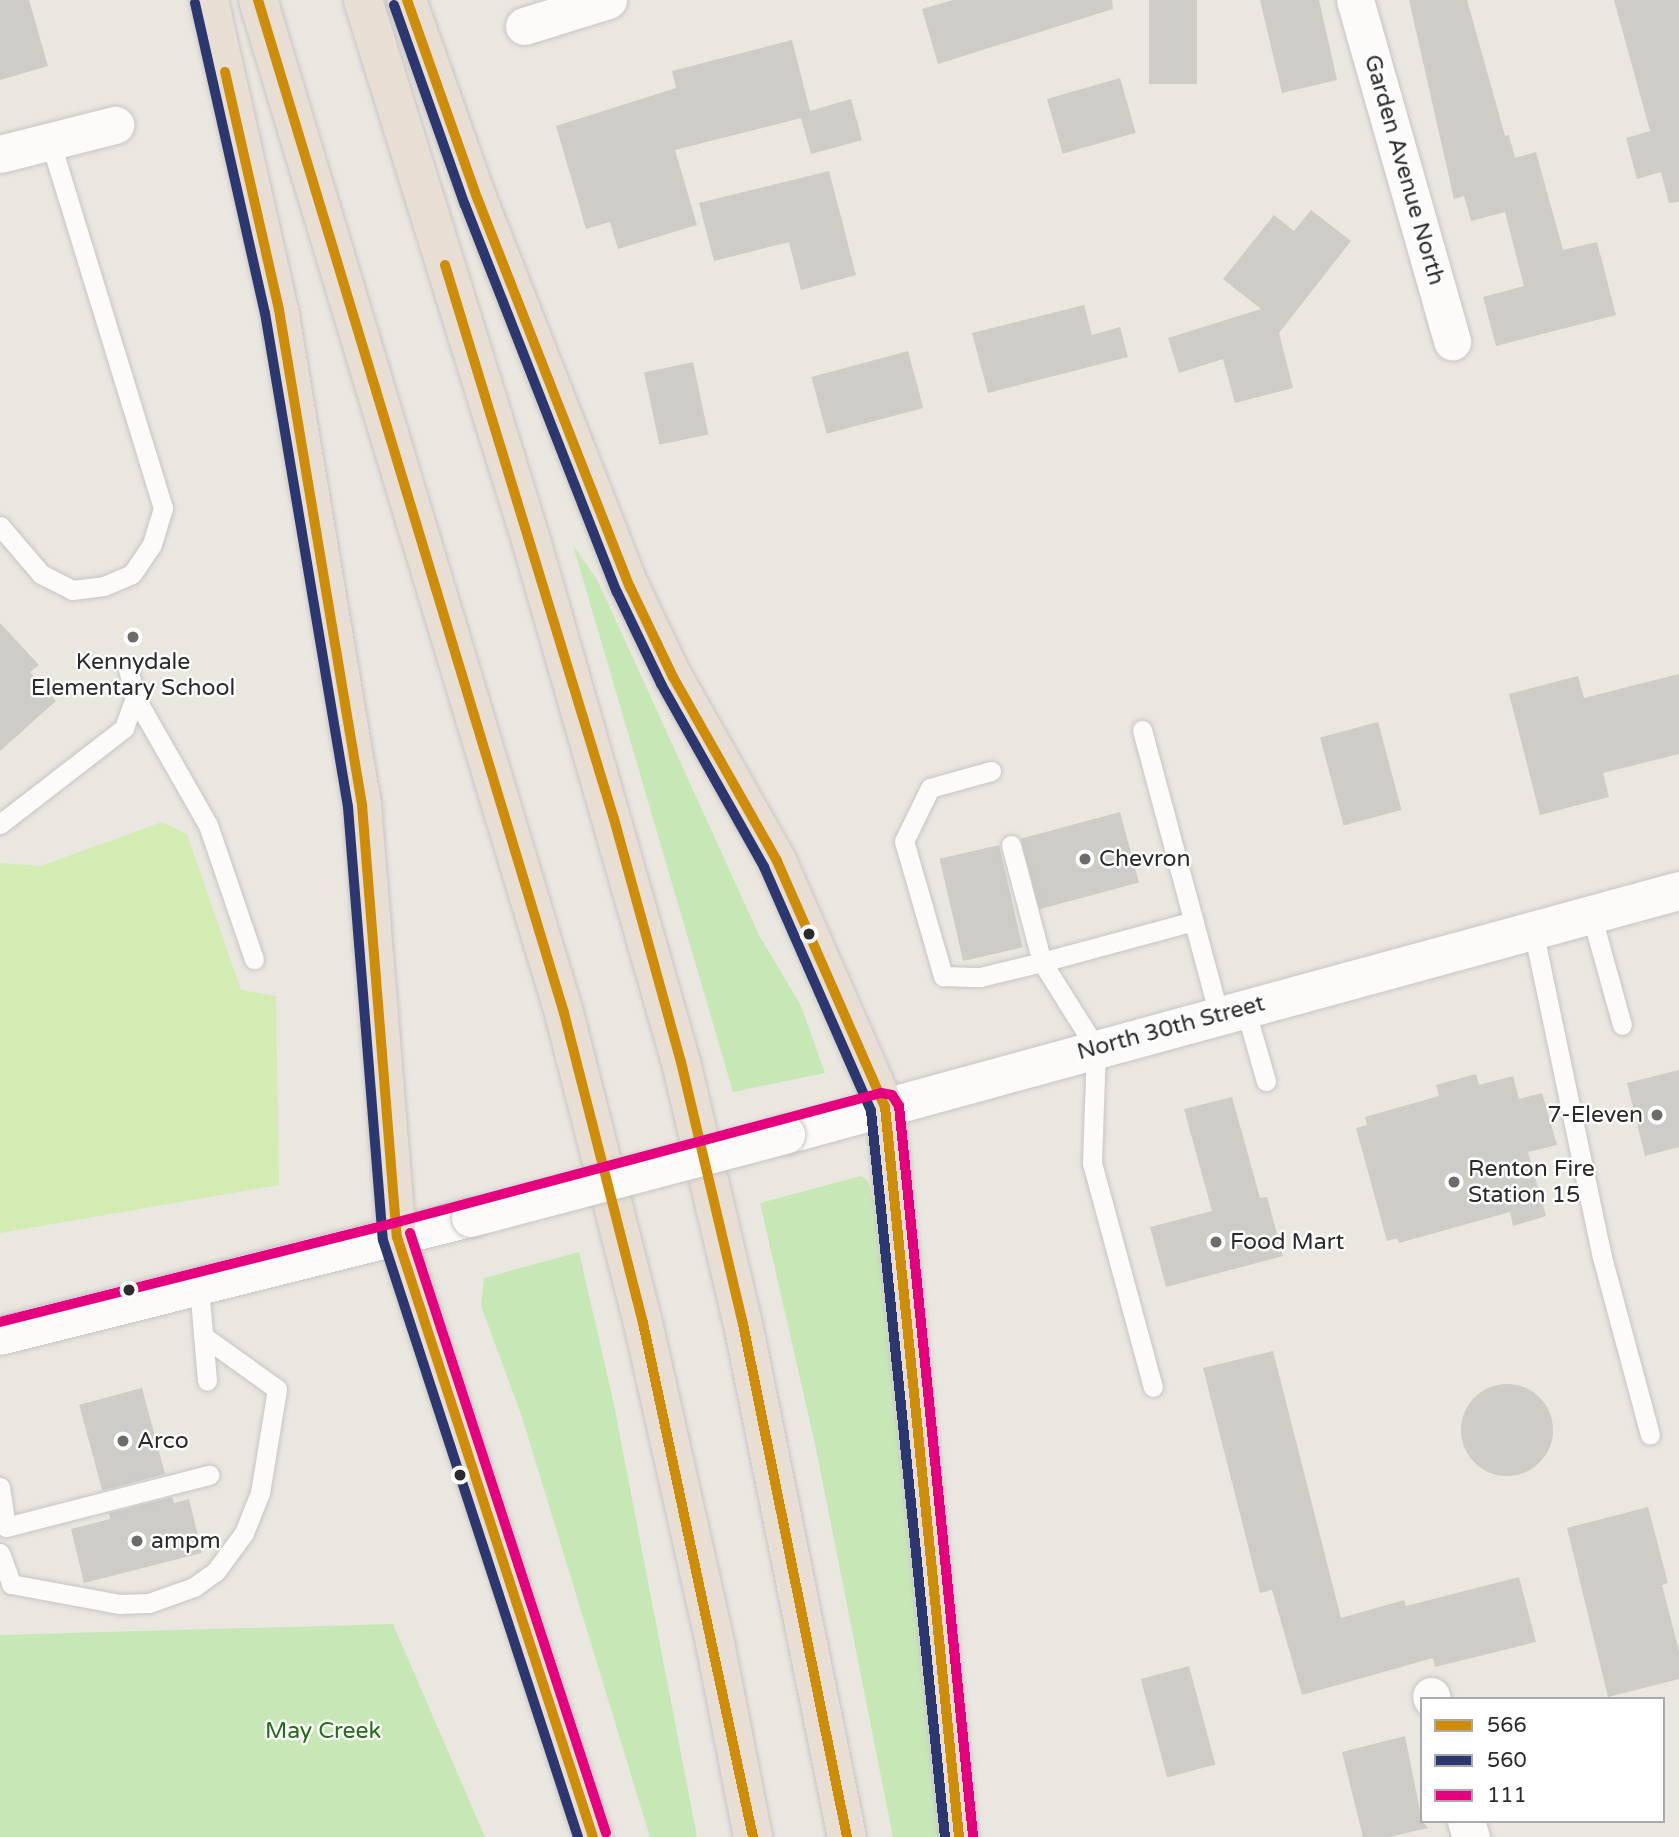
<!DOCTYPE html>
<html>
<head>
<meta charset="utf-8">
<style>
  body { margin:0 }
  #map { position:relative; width:1679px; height:1837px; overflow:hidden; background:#eae6e0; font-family:"Varela Round",sans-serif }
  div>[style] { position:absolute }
  .green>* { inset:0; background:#c8e7b7 }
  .pitch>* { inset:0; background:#d3ecb4 }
  .building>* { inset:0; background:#ceccc7; transform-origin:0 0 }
  .round { border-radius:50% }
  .roads { filter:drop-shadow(0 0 2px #c7c5c6) drop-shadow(0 0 2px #c7c5c6) }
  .service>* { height:19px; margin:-9.5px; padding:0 9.5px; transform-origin:9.5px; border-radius:9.5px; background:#fcfbfa }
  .minor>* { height:37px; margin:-18.5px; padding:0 18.5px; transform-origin:18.5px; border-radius:18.5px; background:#fcfbfa }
  .tertiary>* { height:38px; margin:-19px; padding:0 19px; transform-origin:19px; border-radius:19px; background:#fcfbfa }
  .motorway>* { height:38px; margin:-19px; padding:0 19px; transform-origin:19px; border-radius:19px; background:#e9ded3 }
  .bridges { filter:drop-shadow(0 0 2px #c7c5c6) drop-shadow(0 0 2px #c7c5c6) }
  .tertiary-bridge>* { height:38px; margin:-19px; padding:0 19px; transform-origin:19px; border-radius:19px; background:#fcfbfa }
  .bus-1>* { height:10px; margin:-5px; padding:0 5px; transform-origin:5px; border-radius:5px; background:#ce8d09 }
  .bus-2>* { height:10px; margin:-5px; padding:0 5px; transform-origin:5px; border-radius:5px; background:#2b376e }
  .bus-3>* { height:10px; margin:-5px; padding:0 5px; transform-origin:5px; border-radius:5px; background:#e5007d }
  .dots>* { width:19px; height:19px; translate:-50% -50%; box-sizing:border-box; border:4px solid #fff; border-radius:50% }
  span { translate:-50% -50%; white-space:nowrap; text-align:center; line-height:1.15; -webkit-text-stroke:5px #fff; paint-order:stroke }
  .street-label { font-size:23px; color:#2b2b2b }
  .poi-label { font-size:23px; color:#2b2b2b }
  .left { translate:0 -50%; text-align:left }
  .right { translate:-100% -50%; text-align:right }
  .park-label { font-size:23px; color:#226d15 }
  .legend { position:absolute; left:1420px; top:1697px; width:245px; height:126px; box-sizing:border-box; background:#fff; border:2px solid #aaa; margin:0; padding:9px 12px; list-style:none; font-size:21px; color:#2b2b2b }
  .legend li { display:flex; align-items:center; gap:14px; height:35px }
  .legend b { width:35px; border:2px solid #aaa }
</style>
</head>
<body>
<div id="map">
  <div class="green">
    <i style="clip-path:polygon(573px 545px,598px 581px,759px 935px,801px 1006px,825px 1073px,733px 1092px)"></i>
    <i style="clip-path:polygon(861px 1176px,868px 1181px,874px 1203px,939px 1837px,893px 1837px,815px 1444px,760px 1203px)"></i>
    <i style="clip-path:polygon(579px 1252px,613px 1400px,697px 1837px,650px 1837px,521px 1414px,481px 1306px,484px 1278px)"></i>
    <i style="clip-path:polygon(393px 1624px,485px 1837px,0 1837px,0 1635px)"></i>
  </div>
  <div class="pitch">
    <i style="clip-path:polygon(162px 822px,187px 834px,241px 990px,276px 996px,279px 1185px,0 1233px,0 863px,41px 866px)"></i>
  </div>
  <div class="building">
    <i style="clip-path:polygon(0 0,29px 0,48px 66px,0 80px)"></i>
    <i style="clip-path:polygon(953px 0,1112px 0,1113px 9px,938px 64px,922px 9px)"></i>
    <i style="left:1149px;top:0;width:48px;height:84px"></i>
    <i style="clip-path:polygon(1260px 0,1319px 0,1337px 80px,1282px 93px)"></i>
    <i style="clip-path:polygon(1409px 0,1467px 0,1505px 136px,1509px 135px,1515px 158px,1536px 152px,1563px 250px,1597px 242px,1616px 315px,1496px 346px,1483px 297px,1524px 286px,1505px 212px,1471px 221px,1464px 196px,1454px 199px)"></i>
    <i style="clip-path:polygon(1614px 0,1679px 0,1679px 202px,1669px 203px,1661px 172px,1637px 179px,1626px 138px,1650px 131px)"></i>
    <i style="clip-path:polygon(792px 40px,810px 111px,851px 99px,862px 140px,811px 154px,801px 118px,675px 150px,697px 225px,618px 249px,610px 222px,586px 229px,556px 126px,676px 88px,672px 71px)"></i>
    <i style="left:1120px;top:78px;width:57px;height:76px;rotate:74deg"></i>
    <i style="clip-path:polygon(829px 171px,856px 275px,801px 290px,789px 242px,714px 261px,699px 203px)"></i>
    <i style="clip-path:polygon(1311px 210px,1351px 241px,1279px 333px,1293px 388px,1235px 403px,1223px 359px,1179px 373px,1168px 338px,1261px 309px,1223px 279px,1274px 215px,1294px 231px)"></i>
    <i style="clip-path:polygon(1084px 305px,1092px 335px,1120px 327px,1128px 357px,988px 393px,972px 333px)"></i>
    <i style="left:908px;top:351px;width:59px;height:100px;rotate:75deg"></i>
    <i style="left:693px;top:362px;width:74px;height:50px;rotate:78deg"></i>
    <i style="clip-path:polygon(0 623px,39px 665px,30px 672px,56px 701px,0 751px)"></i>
    <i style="clip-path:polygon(1679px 674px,1679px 754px,1603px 773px,1609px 797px,1540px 815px,1509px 694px,1578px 676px,1584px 698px)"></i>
    <i style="left:1378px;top:722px;width:91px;height:60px;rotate:75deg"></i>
    <i style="left:1120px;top:812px;width:73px;height:103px;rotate:75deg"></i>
    <i style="left:999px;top:845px;width:105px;height:61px;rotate:77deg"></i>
    <i style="clip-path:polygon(1679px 1070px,1679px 1147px,1645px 1156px,1627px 1083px)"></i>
    <i style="clip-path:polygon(1476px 1074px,1479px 1085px,1513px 1076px,1519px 1099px,1542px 1093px,1557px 1145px,1528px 1152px,1546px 1216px,1513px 1226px,1510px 1212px,1399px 1243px,1397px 1238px,1387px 1241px,1356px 1128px,1367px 1125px,1365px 1117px,1439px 1096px,1436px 1085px)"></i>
    <i style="clip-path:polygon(1232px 1097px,1260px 1198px,1267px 1197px,1283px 1256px,1166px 1287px,1150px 1227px,1212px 1211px,1184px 1109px)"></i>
    <i style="clip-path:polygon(1273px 1351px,1341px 1618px,1404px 1600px,1406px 1606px,1519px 1577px,1536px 1642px,1435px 1667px,1433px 1658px,1302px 1695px,1272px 1590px,1260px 1593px,1203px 1368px)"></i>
    <i class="round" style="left:1461px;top:1384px;width:92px;height:92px"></i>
    <i style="left:142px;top:1388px;width:89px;height:65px;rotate:75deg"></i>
    <i style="clip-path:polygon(172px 1497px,174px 1503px,189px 1499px,202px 1553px,84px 1583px,71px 1529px,110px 1519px,109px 1513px)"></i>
    <i style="clip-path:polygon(1648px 1507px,1668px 1583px,1662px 1585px,1679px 1651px,1679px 1679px,1608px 1697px,1567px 1528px)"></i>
    <i style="left:1189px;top:1666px;width:102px;height:50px;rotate:75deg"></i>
    <i style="clip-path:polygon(1405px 1736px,1422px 1821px,1428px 1828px,1389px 1837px,1363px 1837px,1342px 1752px)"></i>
  </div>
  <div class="roads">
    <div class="service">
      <i style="left:0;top:526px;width:63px;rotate:49.5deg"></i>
      <i style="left:41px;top:574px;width:35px;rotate:27deg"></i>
      <i style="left:72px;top:590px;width:32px;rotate:-7deg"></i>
      <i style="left:104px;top:586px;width:30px;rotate:-23deg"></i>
      <i style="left:132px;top:574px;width:36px;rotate:-56deg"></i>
      <i style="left:152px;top:544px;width:38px;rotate:-73deg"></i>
      <i style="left:163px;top:508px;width:384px;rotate:-107.1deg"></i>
      <i style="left:135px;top:697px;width:147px;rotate:60.3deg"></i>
      <i style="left:208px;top:825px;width:142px;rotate:71.1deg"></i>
      <i style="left:1142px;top:730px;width:295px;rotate:74.9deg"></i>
      <i style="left:991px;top:771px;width:63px;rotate:164.4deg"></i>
      <i style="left:930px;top:788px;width:59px;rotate:116.1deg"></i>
      <i style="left:904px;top:841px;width:141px;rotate:73.9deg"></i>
      <i style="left:943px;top:976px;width:37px;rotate:2deg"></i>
      <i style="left:980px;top:977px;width:64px;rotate:-13.6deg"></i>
      <i style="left:1042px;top:962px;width:102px;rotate:57.9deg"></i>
      <i style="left:1096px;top:1048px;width:115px;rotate:92deg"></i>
      <i style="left:1092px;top:1163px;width:232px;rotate:74.8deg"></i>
      <i style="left:0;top:824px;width:157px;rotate:-37.7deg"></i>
      <i style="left:124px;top:728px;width:33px;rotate:-70deg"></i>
      <i style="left:135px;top:697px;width:30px;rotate:-104deg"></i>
      <i style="left:1011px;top:845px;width:121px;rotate:75.2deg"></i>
      <i style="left:1042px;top:962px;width:157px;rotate:-15.1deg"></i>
      <i style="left:1591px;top:914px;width:115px;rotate:74.4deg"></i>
      <i style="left:1533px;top:930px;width:334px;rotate:78.1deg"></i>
      <i style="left:1602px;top:1257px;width:184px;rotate:74.9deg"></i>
      <i style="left:1245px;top:1008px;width:76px;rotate:74deg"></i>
      <i style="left:199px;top:1287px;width:94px;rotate:85.1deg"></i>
      <i style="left:0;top:1487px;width:40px;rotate:81.5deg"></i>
      <i style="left:6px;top:1527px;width:210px;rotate:-14.4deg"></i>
      <i style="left:0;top:1553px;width:33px;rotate:70deg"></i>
      <i style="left:11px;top:1584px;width:111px;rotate:10.4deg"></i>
      <i style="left:120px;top:1604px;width:29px;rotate:-2deg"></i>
      <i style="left:149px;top:1603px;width:48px;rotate:-19.6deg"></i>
      <i style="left:194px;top:1587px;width:27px;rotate:-36deg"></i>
      <i style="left:216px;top:1571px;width:47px;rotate:-53.6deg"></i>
      <i style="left:244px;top:1533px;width:43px;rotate:-68.2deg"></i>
      <i style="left:260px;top:1493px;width:105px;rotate:-80.7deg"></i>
      <i style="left:277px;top:1389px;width:91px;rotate:-144.4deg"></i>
    </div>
    <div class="minor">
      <i style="left:1355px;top:0;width:355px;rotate:74.1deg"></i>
      <i style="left:524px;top:26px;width:88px;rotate:-17.2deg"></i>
      <i style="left:0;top:154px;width:119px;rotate:-14.2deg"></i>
      <i style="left:1431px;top:1696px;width:3px;rotate:72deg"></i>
      <i style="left:1466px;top:1821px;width:17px;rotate:73deg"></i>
    </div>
    <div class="tertiary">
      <i style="left:786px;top:1135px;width:926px;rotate:-15.28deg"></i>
      <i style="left:0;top:1336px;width:486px;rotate:-14.1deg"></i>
    </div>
    <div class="motorway">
      <i style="left:209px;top:0;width:318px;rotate:77.3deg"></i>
      <i style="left:279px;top:310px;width:502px;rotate:80.48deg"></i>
      <i style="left:362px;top:805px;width:433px;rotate:85.4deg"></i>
      <i style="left:397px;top:1237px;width:631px;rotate:71.91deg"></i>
      <i style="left:258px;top:0;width:1058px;rotate:73.19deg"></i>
      <i style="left:564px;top:1013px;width:320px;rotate:75.7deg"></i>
      <i style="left:643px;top:1323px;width:328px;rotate:77.3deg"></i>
      <i style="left:715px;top:1643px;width:198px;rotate:78.9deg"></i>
      <i style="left:363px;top:0;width:566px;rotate:72.72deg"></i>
      <i style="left:531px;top:540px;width:543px;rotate:73.97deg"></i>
      <i style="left:681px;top:1062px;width:269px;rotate:76.7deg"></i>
      <i style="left:743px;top:1324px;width:523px;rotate:78.54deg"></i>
      <i style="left:407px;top:0;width:212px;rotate:70.5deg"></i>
      <i style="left:478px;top:200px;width:416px;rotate:68.6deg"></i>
      <i style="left:630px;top:587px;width:100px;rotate:64.5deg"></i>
      <i style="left:673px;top:677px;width:211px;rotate:60.5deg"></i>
      <i style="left:777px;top:861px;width:269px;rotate:66.3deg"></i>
      <i style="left:885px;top:1107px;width:734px;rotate:84.21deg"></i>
    </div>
  </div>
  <div class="bridges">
    <div class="tertiary-bridge">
      <i style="left:471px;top:1218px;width:326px;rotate:-14.8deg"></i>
    </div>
  </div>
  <div class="bus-1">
    <i style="left:258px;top:0;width:1058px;rotate:73.19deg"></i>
    <i style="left:564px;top:1013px;width:320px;rotate:75.7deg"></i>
    <i style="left:643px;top:1323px;width:526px;rotate:77.92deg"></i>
    <i style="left:407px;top:0;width:212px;rotate:70.5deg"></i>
    <i style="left:478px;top:200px;width:416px;rotate:68.6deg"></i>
    <i style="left:630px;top:587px;width:100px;rotate:64.5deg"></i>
    <i style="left:673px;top:677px;width:211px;rotate:60.5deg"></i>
    <i style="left:777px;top:861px;width:269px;rotate:66.3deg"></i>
    <i style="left:885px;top:1107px;width:734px;rotate:84.21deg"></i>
    <i style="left:225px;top:72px;width:244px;rotate:77.2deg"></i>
    <i style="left:279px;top:310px;width:502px;rotate:80.48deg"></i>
    <i style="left:362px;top:805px;width:433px;rotate:85.4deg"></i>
    <i style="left:397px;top:1237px;width:631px;rotate:71.91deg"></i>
    <i style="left:445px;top:265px;width:579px;rotate:73.04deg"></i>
    <i style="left:614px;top:819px;width:252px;rotate:74.6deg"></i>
    <i style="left:681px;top:1062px;width:269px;rotate:76.7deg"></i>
    <i style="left:743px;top:1324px;width:523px;rotate:78.54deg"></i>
  </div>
  <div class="bus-2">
    <i style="left:195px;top:3px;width:318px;rotate:77.3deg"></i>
    <i style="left:265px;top:313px;width:501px;rotate:80.46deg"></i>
    <i style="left:348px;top:807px;width:434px;rotate:85.4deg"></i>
    <i style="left:383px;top:1240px;width:628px;rotate:71.91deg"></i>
    <i style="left:394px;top:5px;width:212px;rotate:70.5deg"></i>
    <i style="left:465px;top:205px;width:416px;rotate:68.6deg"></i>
    <i style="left:617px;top:592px;width:102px;rotate:64.4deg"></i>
    <i style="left:661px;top:684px;width:210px;rotate:60.6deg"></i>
    <i style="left:764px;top:867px;width:266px;rotate:66.3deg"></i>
    <i style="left:871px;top:1111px;width:730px;rotate:84.18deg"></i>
  </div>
  <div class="bus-3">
    <i style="left:410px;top:1233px;width:631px;rotate:71.91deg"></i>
    <i style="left:0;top:1322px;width:406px;rotate:-14.1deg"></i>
    <i style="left:394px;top:1223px;width:504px;rotate:-14.95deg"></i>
    <i style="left:881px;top:1093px;width:11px;rotate:10deg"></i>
    <i style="left:892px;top:1095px;width:13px;rotate:58deg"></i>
    <i style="left:899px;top:1106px;width:734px;rotate:84.21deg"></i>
  </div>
  <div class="dots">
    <i style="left:133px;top:637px;background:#6e6c6a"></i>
    <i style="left:1085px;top:859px;background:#6e6c6a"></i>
    <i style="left:809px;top:934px;background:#2b2b2b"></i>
    <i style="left:1657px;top:1115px;background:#6e6c6a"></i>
    <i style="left:1454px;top:1182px;background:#6e6c6a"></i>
    <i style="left:1216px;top:1242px;background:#6e6c6a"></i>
    <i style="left:129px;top:1290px;background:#2b2b2b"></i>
    <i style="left:123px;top:1441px;background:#6e6c6a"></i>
    <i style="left:460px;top:1475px;background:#2b2b2b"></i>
    <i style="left:137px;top:1541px;background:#6e6c6a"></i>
  </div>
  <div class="street-label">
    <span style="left:1404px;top:170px;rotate:74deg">Garden Avenue North</span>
    <span style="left:1171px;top:1028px;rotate:-15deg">North 30th Street</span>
  </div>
  <div class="poi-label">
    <span style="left:133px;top:675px">Kennydale<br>Elementary School</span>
    <span class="left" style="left:1099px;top:859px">Chevron</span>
    <span class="right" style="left:1643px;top:1115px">7-Eleven</span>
    <span class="left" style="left:1468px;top:1182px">Renton Fire<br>Station 15</span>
    <span class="left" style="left:1230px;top:1242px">Food Mart</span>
    <span class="left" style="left:137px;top:1441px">Arco</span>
    <span class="left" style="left:151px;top:1541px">ampm</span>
  </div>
  <div class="park-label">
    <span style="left:323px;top:1731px">May Creek</span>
  </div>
  <ul class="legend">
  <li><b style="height:9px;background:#ce8d09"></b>566</li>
  <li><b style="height:9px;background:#2b376e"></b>560</li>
  <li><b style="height:9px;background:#e5007d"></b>111</li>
  </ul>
</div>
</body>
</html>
